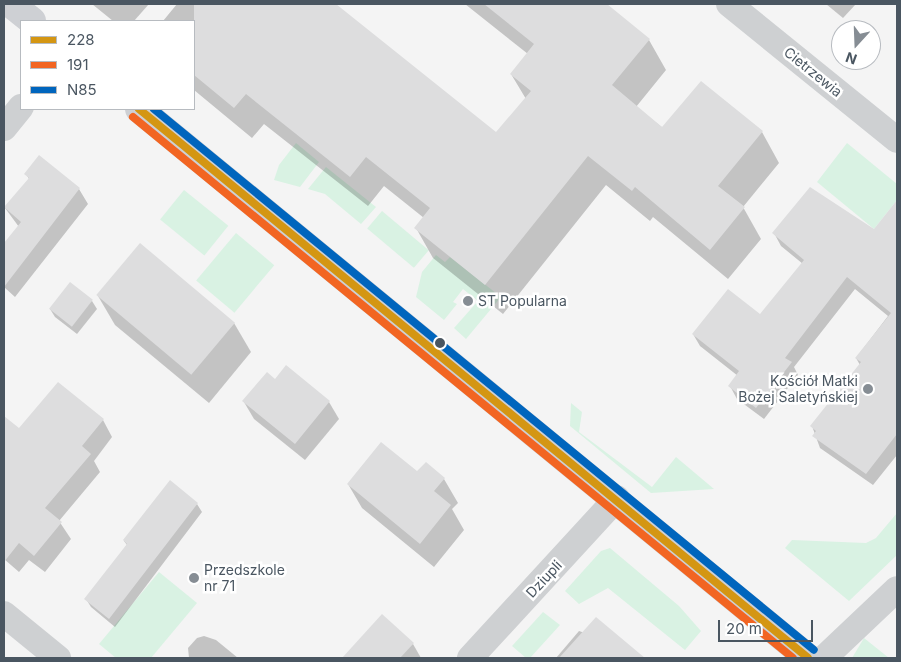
<!DOCTYPE html>
<html>
<head>
<meta charset="utf-8">
<style>
  body { margin:0 }
  #map { position:relative; width:901px; height:662px; overflow:hidden; background:#f4f4f4; font-family:Inter,sans-serif }
  div>[style] { position:absolute }
  .green>* { inset:0; background:#d9f2e3; transform-origin:0 0 }
  .shadow>* { inset:0; background:#0003 }
  .building>* { inset:0; background:#ddddde; transform-origin:0 0 }
  .street>* { height:26px; margin:-13px; padding:0 13px; transform-origin:13px; border-radius:13px; background:#ced0d2 }
  .secondary>* { height:28px; margin:-14px; padding:0 14px; transform-origin:14px; border-radius:14px; background:#ced0d4 }
  .bus-1>* { height:8px; margin:-4px; padding:0 4px; transform-origin:4px; border-radius:4px; background:#d49613 }
  .bus-2>* { height:8px; margin:-4px; padding:0 4px; transform-origin:4px; border-radius:4px; background:#f26522 }
  .bus-3>* { height:8px; margin:-4px; padding:0 4px; transform-origin:4px; border-radius:4px; background:#0065bd }
  .dots>* { width:14px; height:14px; translate:-50% -50%; box-sizing:border-box; border:2px solid #fff; border-radius:50% }
  span { translate:-50% -50%; white-space:nowrap; text-align:center; line-height:1.15; -webkit-text-stroke:5px #fff; paint-order:stroke }
  .street-label { font-size:14px; color:#4a5661 }
  .poi-label { font-size:14px; color:#4a5661 }
  .left { translate:0 -50%; text-align:left }
  .right { translate:-100% -50%; text-align:right }
  .frame { position:absolute; inset:0; border:5px solid #4a5661; pointer-events:none }
  .legend { position:absolute; left:20px; top:20px; width:175px; height:90px; box-sizing:border-box; background:#fff; border:1px solid #b7bbc0; margin:0; padding:6px 9px; list-style:none; font-size:15px; color:#4a5661 }
  .legend li { display:flex; align-items:center; gap:10px; height:25px }
  .legend b { width:25px; border:1px solid #b7bbc0 }
  .north { position:absolute; left:831px; top:20px; width:50px; height:50px; box-sizing:border-box; background:#fff; border:1px solid #b7bbc0; border-radius:50%; rotate:200deg; font-size:14px; font-weight:700; line-height:20px; text-align:center; color:#4a5661 }
  .north::after { content:''; display:block; margin:auto; width:18px; height:22px; background:#868d94; clip-path:polygon(50% 0,100% 100%,50% 72%,0 100%) }
  .scale { position:absolute; left:718px; top:620px; width:95px; height:22px; box-sizing:border-box; border:2px solid #4a5661; border-top:0; padding-left:6px; font-size:15px; line-height:18px; white-space:nowrap; color:#4a5661; -webkit-text-stroke:4px #fff; paint-order:stroke }
</style>
</head>
<body>
<div id="map">
  <div class="green">
    <i style="clip-path:polygon(296px 143px,319px 162px,300px 187px,274px 180px,279px 165px)"></i>
    <i style="clip-path:polygon(847px 143px,897px 184px,897px 200px,874px 229px,817px 182px)"></i>
    <i style="clip-path:polygon(326px 167px,376px 207px,361px 224px,325px 194px,308px 189px)"></i>
    <i style="left:184px;top:190px;width:57px;height:38px;rotate:39deg"></i>
    <i style="left:382px;top:211px;width:61px;height:23px;rotate:40deg"></i>
    <i style="left:236px;top:233px;width:50px;height:62px;rotate:40deg"></i>
    <i style="clip-path:polygon(436px 255px,445px 262px,450px 257px,501px 297px,466px 339px,454px 328px,478px 301px,463px 289px,453px 302px,457px 304px,444px 320px,416px 297px,422px 272px)"></i>
    <i style="clip-path:polygon(571px 403px,582px 412px,579px 432px,652px 487px,676px 457px,714px 489px,651px 493px,570px 426px)"></i>
    <i style="clip-path:polygon(897px 513px,897px 555px,849px 601px,785px 548px,792px 540px,866px 543px,876px 538px)"></i>
    <i style="clip-path:polygon(610px 548px,679px 606px,701px 631px,685px 650px,608px 588px,579px 604px,565px 591px,601px 551px)"></i>
    <i style="clip-path:polygon(159px 572px,197px 603px,151px 658px,116px 658px,99px 644px)"></i>
    <i style="clip-path:polygon(543px 612px,560px 625px,530px 658px,526px 658px,512px 646px)"></i>
    <i style="clip-path:polygon(864px 638px,889px 658px,852px 658px)"></i>
  </div>
  <div class="shadow">
    <i style="clip-path:polygon(92px 4px,149px 4px,134px 21px,113px 21px)"></i>
    <i style="clip-path:polygon(177px 4px,331px 4px,496px 134px,526px 99px,511px 74px,528px 54px,465px 4px,603px 4px,649px 40px,666px 70px,636px 107px,663px 128px,762px 132px,779px 163px,743px 207px,761px 239px,728px 279px,653px 217px,650px 221px,606px 185px,503px 314px,433px 258px,416px 228px,424px 218px,384px 186px,368px 206px,264px 124px,252px 138px,194px 90px,194px 21px,163px 21px)"></i>
    <i style="clip-path:polygon(826px 4px,856px 4px,843px 18px)"></i>
    <i style="clip-path:polygon(26px 174px,79px 189px,88px 204px,15px 297px,4px 287px,4px 245px,19px 227px,5px 208px,29px 179px)"></i>
    <i style="clip-path:polygon(897px 202px,897px 455px,873px 485px,820px 448px,812px 426px,860px 365px,856px 358px,888px 316px,855px 289px,794px 367px,798px 375px,764px 419px,737px 399px,730px 386px,738px 376px,700px 346px,693px 334px,760px 316px,803px 264px,781px 246px,774px 233px,874px 231px)"></i>
    <i style="clip-path:polygon(140px 245px,234px 323px,251px 352px,209px 403px,115px 325px,98px 296px)"></i>
    <i style="clip-path:polygon(92px 301px,97px 309px,77px 334px,55px 317px,50px 309px)"></i>
    <i style="clip-path:polygon(275px 380px,329px 402px,339px 419px,305px 460px,254px 419px,244px 402px)"></i>
    <i style="clip-path:polygon(4px 418px,19px 430px,103px 420px,112px 437px,94px 461px,100px 472px,59px 521px,71px 539px,45px 572px,29px 560px,19px 572px,4px 559px)"></i>
    <i style="clip-path:polygon(417px 473px,444px 479px,458px 503px,452px 509px,464px 530px,434px 567px,362px 508px,348px 484px)"></i>
    <i style="clip-path:polygon(197px 504px,202px 512px,115px 627px,91px 607px,86px 599px,127px 545px,124px 541px)"></i>
    <i style="clip-path:polygon(579px 631px,632px 649px,637px 658px,556px 658px)"></i>
    <i style="clip-path:polygon(204px 636px,216px 640px,238px 658px,189px 658px,188px 648px,197px 638px)"></i>
    <i style="clip-path:polygon(413px 644px,421px 658px,346px 656px)"></i>
  </div>
  <div class="building">
    <i style="clip-path:polygon(194px 4px,336px 4px,496px 132px,531px 91px,510px 74px,534px 44px,484px 4px,607px 4px,650px 39px,612px 85px,662px 127px,701px 81px,763px 131px,718px 186px,745px 207px,710px 250px,635px 187px,632px 191px,588px 156px,485px 285px,414px 228px,430px 208px,366px 157px,350px 177px,246px 94px,234px 108px,194px 75px)"></i>
    <i style="clip-path:polygon(39px 155px,80px 188px,4px 287px,4px 243px,21px 222px,4px 207px,29px 178px,24px 174px)"></i>
    <i style="clip-path:polygon(810px 187px,874px 229px,897px 200px,897px 434px,866px 474px,812px 436px,816px 431px,810px 426px,861px 362px,855px 358px,891px 313px,847px 277px,785px 358px,792px 362px,756px 408px,728px 386px,739px 371px,692px 334px,728px 289px,760px 314px,804px 260px,772px 233px)"></i>
    <i style="left:140px;top:243px;width:124px;height:68px;rotate:40deg"></i>
    <i style="left:70px;top:282px;width:29px;height:34px;rotate:38deg"></i>
    <i style="clip-path:polygon(286px 365px,330px 401px,295px 444px,242px 401px,267px 372px,275px 379px)"></i>
    <i style="clip-path:polygon(58px 382px,104px 419px,82px 446px,91px 454px,45px 508px,62px 522px,34px 556px,19px 543px,4px 562px,4px 416px,19px 428px)"></i>
    <i style="clip-path:polygon(381px 442px,417px 471px,426px 462px,445px 478px,434px 491px,451px 505px,420px 544px,347px 484px)"></i>
    <i style="clip-path:polygon(170px 480px,198px 503px,109px 619px,84px 599px,127px 544px,123px 540px)"></i>
    <i style="clip-path:polygon(382px 614px,414px 643px,400px 658px,342px 658px)"></i>
    <i style="clip-path:polygon(596px 617px,645px 658px,559px 658px)"></i>
  </div>
  <div class="street">
    <i style="left:729px;top:4px;width:216px;rotate:39deg"></i>
    <i style="left:4px;top:128px;width:27px;rotate:-51deg"></i>
    <i style="left:4px;top:614px;width:70px;rotate:39.2deg"></i>
    <i style="left:470px;top:658px;width:217px;rotate:-47.4deg"></i>
    <i style="left:824px;top:658px;width:100px;rotate:-43.4deg"></i>
  </div>
  <div class="secondary">
    <i style="left:11px;top:4px;width:27px;rotate:39deg"></i>
    <i style="left:139px;top:109px;width:865px;rotate:39.37deg"></i>
  </div>
  <div class="bus-1">
    <i style="left:139px;top:109px;width:865px;rotate:39.37deg"></i>
  </div>
  <div class="bus-2">
    <i style="left:133px;top:117px;width:853px;rotate:39.34deg"></i>
  </div>
  <div class="bus-3">
    <i style="left:154px;top:109px;width:853px;rotate:39.34deg"></i>
  </div>
  <div class="dots">
    <i style="left:468px;top:301px;background:#868d94"></i>
    <i style="left:440px;top:343px;background:#4a5661"></i>
    <i style="left:868px;top:389px;background:#868d94"></i>
    <i style="left:194px;top:578px;background:#868d94"></i>
  </div>
  <div class="street-label">
    <span style="left:813px;top:72px;rotate:39deg">Cietrzewia</span>
    <span style="left:544px;top:579px;rotate:-47deg">Dziupli</span>
  </div>
  <div class="poi-label">
    <span class="left" style="left:478px;top:301px">ST Popularna</span>
    <span class="right" style="left:858px;top:389px">Kościół Matki<br>Bożej Saletyńskiej</span>
    <span class="left" style="left:204px;top:578px">Przedszkole<br>nr 71</span>
  </div>
  <div class="frame"></div>
  <ul class="legend">
  <li><b style="height:6px;background:#d49613"></b>228</li>
  <li><b style="height:6px;background:#f26522"></b>191</li>
  <li><b style="height:6px;background:#0065bd"></b>N85</li>
  </ul>
  <div class="north">N</div>
  <div class="scale">20 m</div>
</div>
</body>
</html>
